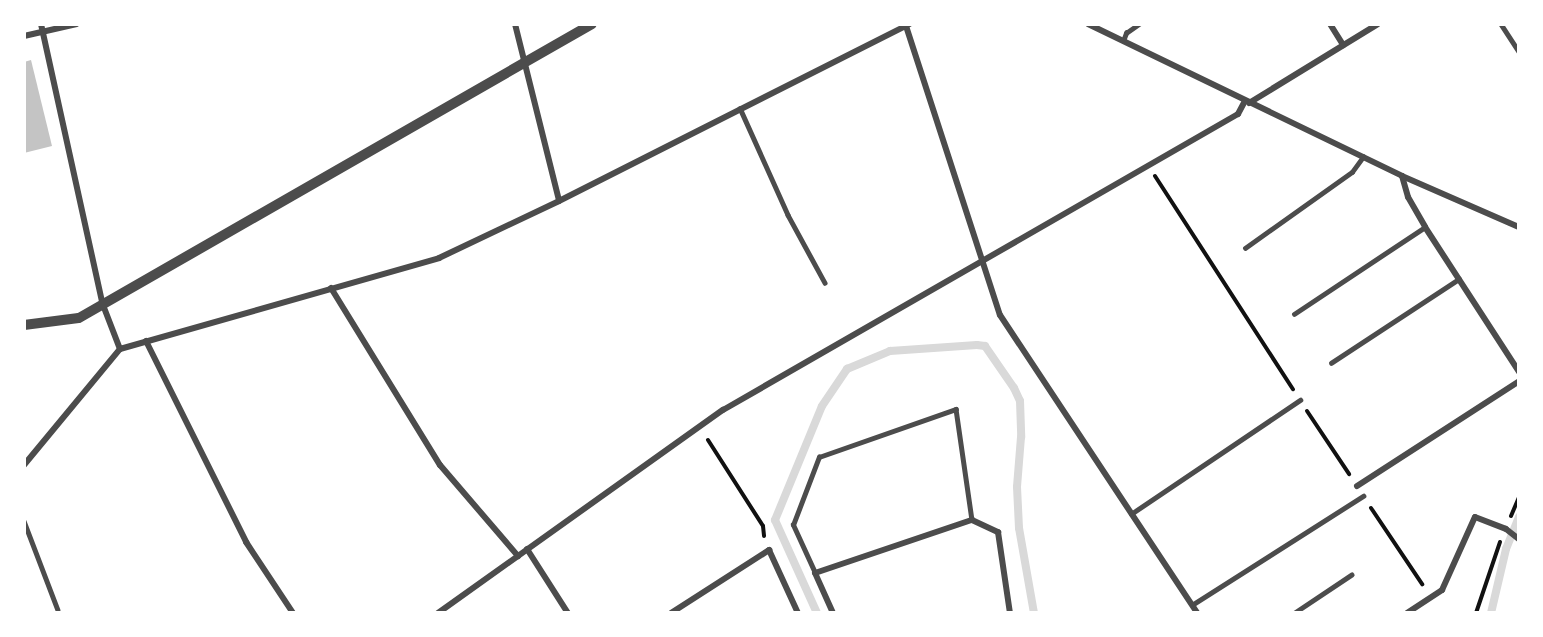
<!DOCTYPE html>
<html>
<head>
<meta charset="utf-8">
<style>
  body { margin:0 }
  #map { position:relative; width:1543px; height:637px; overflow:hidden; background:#fff; font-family:Literata,serif }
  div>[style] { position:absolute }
  .stream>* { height:8px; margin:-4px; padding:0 4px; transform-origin:4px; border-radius:4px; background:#d9d9d9 }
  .building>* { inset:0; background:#c4c4c4 }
  .path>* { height:4px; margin:-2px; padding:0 2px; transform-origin:2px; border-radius:2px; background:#111 }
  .service>* { height:4.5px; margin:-2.25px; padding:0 2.25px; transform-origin:2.25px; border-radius:2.25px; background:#4c4c4c }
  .minor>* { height:6px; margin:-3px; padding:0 3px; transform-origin:3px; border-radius:3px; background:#4c4c4c }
  .tertiary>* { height:10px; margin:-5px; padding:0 5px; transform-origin:5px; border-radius:5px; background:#4c4c4c }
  span { translate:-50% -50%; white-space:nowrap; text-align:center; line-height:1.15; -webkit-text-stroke:4.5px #fff; paint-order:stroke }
  .frame { position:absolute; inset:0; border:26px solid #fff; pointer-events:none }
</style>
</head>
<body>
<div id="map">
  <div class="stream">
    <i style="left:817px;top:613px;width:102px;rotate:-114.3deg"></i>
    <i style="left:775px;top:520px;width:123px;rotate:-67.6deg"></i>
    <i style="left:822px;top:406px;width:45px;rotate:-56deg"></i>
    <i style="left:847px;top:369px;width:47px;rotate:-22.7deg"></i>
    <i style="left:890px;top:351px;width:87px;rotate:-3.9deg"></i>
    <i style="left:977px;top:345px;width:8px;rotate:7deg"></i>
    <i style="left:985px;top:346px;width:51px;rotate:55.4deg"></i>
    <i style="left:1014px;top:388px;width:14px;rotate:65deg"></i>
    <i style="left:1020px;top:401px;width:36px;rotate:88deg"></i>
    <i style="left:1021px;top:437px;width:50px;rotate:94.6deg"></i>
    <i style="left:1017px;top:487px;width:41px;rotate:87.2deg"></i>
    <i style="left:1019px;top:528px;width:86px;rotate:80deg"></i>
    <i style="left:1491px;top:613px;width:66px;rotate:-76.8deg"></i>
    <i style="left:1506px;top:549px;width:35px;rotate:-68deg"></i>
  </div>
  <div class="building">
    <i style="clip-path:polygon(31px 60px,52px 146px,24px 153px,24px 62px)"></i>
  </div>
  <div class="path">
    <i style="left:1155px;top:176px;width:254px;rotate:57.1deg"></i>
    <i style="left:1307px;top:411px;width:76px;rotate:56.3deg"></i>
    <i style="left:708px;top:440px;width:102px;rotate:57.4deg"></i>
    <i style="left:763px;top:526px;width:10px;rotate:84deg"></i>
    <i style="left:1371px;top:508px;width:92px;rotate:56.1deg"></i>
    <i style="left:1511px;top:516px;width:21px;rotate:-67deg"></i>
    <i style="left:1476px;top:613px;width:75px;rotate:-71.3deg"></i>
  </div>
  <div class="service">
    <i style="left:1501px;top:24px;width:33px;rotate:57deg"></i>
    <i style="left:1123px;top:41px;width:9px;rotate:-69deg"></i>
    <i style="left:1126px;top:33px;width:16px;rotate:-35deg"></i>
    <i style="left:740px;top:108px;width:117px;rotate:65.8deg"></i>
    <i style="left:788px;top:215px;width:77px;rotate:61.4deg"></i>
    <i style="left:1245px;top:248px;width:131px;rotate:-35.4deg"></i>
    <i style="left:1352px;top:172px;width:19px;rotate:-54deg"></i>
    <i style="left:1294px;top:314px;width:157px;rotate:-33.6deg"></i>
    <i style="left:1331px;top:363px;width:153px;rotate:-33.3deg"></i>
    <i style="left:1131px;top:514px;width:204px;rotate:-34deg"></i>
    <i style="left:24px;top:521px;width:95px;rotate:69.1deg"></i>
    <i style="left:815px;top:573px;width:53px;rotate:-114.6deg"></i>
    <i style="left:793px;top:525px;width:73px;rotate:-69.1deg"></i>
    <i style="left:819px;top:457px;width:145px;rotate:-19.3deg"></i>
    <i style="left:956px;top:409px;width:112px;rotate:81.8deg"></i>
    <i style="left:1192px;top:605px;width:203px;rotate:-32.5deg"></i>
    <i style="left:1294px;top:613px;width:69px;rotate:-33.7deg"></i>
  </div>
  <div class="minor">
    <i style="left:41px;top:24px;width:288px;rotate:77.6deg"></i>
    <i style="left:103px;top:305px;width:47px;rotate:68.9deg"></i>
    <i style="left:515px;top:24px;width:182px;rotate:76deg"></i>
    <i style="left:1088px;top:24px;width:349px;rotate:25.8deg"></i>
    <i style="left:1402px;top:176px;width:128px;rotate:23.6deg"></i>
    <i style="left:1330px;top:24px;width:25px;rotate:58deg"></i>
    <i style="left:906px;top:26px;width:304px;rotate:72deg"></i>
    <i style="left:1000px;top:315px;width:357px;rotate:56.5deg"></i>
    <i style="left:24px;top:36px;width:54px;rotate:-12.8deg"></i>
    <i style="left:1249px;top:103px;width:151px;rotate:-31.5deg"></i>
    <i style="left:1402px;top:176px;width:22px;rotate:74deg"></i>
    <i style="left:1408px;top:197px;width:34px;rotate:60deg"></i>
    <i style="left:1425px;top:227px;width:173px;rotate:57deg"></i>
    <i style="left:331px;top:288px;width:208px;rotate:58.4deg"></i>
    <i style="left:440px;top:465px;width:120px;rotate:49.4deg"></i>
    <i style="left:146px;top:341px;width:225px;rotate:63.5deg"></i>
    <i style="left:246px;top:542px;width:85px;rotate:56.5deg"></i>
    <i style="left:24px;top:465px;width:151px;rotate:-50.4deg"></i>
    <i style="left:120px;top:349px;width:332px;rotate:-15.9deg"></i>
    <i style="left:439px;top:258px;width:133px;rotate:-25.4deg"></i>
    <i style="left:559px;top:201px;width:393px;rotate:-26.8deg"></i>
    <i style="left:1357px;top:486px;width:193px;rotate:-32.9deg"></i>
    <i style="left:527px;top:549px;width:76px;rotate:57.4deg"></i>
    <i style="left:438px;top:613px;width:350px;rotate:-35.5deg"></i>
    <i style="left:723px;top:410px;width:594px;rotate:-29.89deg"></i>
    <i style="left:1238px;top:114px;width:15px;rotate:-62deg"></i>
    <i style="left:671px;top:613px;width:117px;rotate:-32.7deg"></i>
    <i style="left:769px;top:550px;width:69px;rotate:65.3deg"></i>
    <i style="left:833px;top:613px;width:44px;rotate:-114.2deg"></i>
    <i style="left:815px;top:573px;width:166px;rotate:-18.7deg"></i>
    <i style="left:972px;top:520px;width:29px;rotate:25deg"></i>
    <i style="left:998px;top:532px;width:82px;rotate:81.6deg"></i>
    <i style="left:1407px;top:613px;width:42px;rotate:-33.3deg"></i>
    <i style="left:1442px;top:590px;width:80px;rotate:-65.7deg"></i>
    <i style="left:1475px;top:517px;width:33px;rotate:21deg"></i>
    <i style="left:1506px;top:529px;width:16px;rotate:38deg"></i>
  </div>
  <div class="tertiary">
    <i style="left:24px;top:325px;width:55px;rotate:-7.3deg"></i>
    <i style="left:79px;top:318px;width:591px;rotate:-29.82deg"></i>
  </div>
  <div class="frame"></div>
</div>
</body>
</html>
